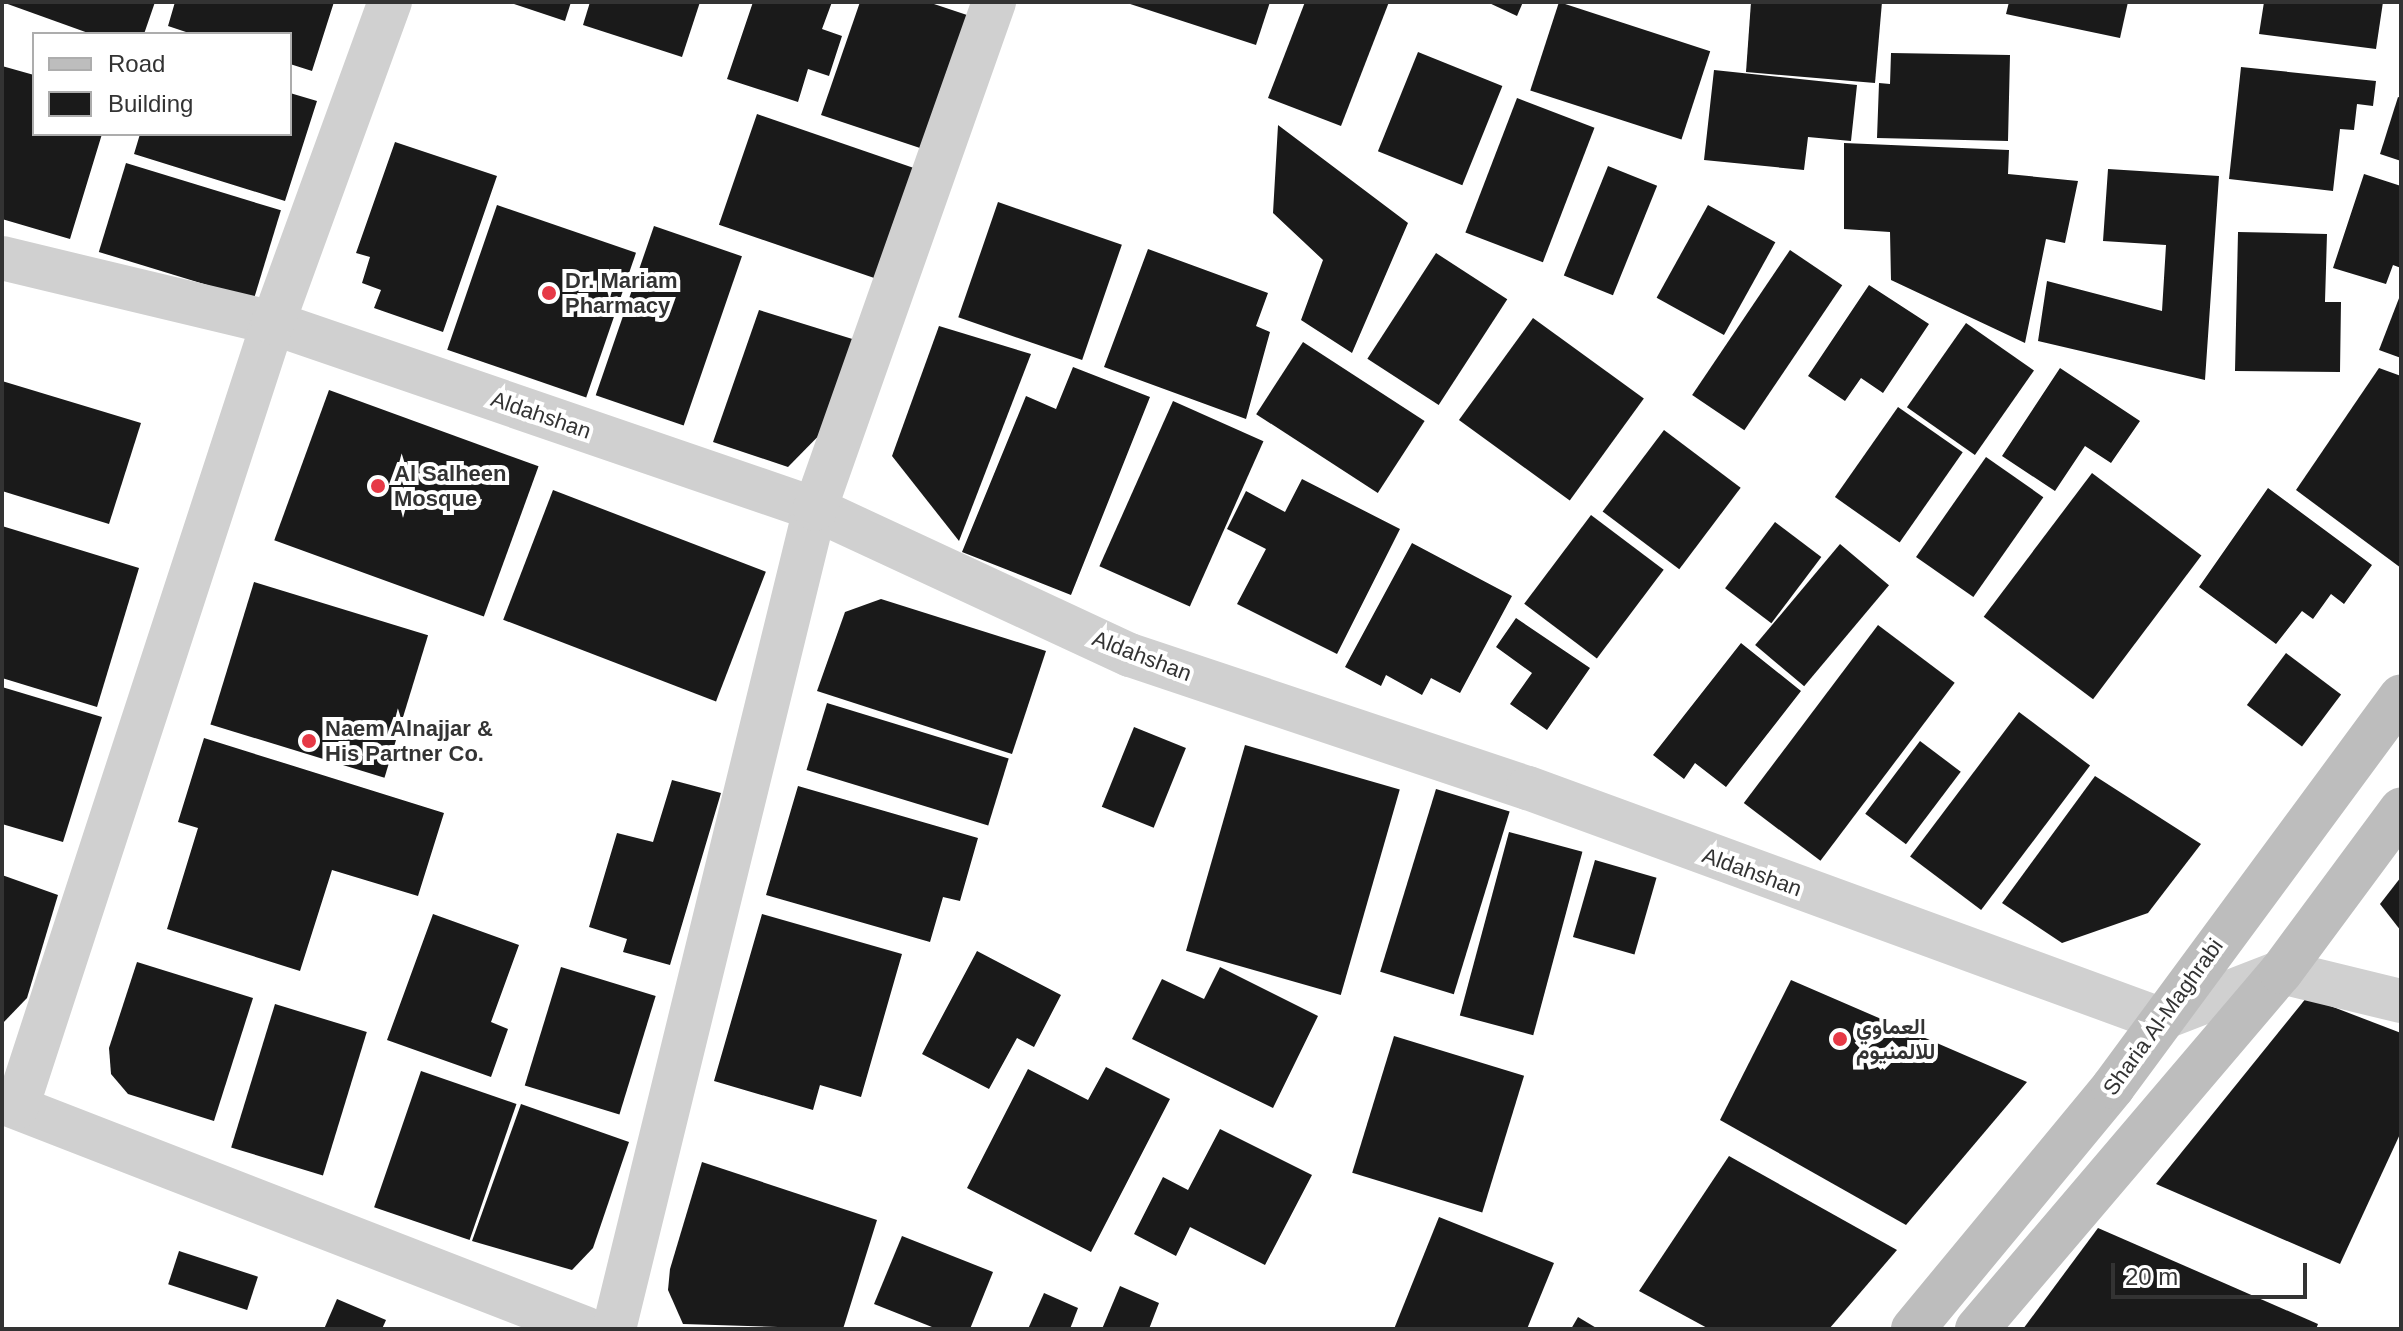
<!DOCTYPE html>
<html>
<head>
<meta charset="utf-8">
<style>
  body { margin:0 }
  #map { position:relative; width:2403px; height:1331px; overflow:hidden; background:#fff; font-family:Helvetica,Vazirmatn,sans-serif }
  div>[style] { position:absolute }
  .building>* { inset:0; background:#1a1a1a; transform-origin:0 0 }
  .street>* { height:44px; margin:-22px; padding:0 22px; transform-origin:22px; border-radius:22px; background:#d0d0d0 }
  .secondary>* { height:44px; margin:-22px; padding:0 22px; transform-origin:22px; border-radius:22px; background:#bdbdbd }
  .dots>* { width:22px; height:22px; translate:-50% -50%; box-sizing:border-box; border:4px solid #fff; border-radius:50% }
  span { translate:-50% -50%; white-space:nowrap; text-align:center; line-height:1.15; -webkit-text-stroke:8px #fff; paint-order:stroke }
  .poi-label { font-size:22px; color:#333; font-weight:700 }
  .left { translate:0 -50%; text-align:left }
  .street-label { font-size:22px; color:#333 }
  .frame { position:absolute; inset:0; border:4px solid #333; pointer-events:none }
  .legend { position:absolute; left:32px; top:32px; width:260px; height:104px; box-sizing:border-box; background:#fff; border:2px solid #adadad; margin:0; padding:10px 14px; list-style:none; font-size:24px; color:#333 }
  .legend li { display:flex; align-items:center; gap:16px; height:40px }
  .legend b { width:40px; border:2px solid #adadad }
  .scale { position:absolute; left:2111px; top:1263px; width:196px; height:36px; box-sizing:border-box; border:4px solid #333; border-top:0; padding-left:10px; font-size:24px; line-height:28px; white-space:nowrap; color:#333; -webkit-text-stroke:6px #fff; paint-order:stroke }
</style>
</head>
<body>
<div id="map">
  <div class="building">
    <i style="clip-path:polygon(2px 2px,155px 2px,144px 34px,91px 34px)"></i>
    <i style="clip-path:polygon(175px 2px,334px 2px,312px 71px,290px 64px,290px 34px,192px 34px,168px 26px)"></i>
    <i style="clip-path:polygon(508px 2px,571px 2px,565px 21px)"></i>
    <i style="clip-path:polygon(590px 2px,700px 2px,682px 57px,583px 25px)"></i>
    <i style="clip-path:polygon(753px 2px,832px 2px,822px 29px,842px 36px,829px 76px,808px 69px,798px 102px,727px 79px)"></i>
    <i style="clip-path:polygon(860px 2px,928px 2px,970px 16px,923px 149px,821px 115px)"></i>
    <i style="clip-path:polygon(1124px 2px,1270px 2px,1256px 45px)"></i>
    <i style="clip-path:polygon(1305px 2px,1389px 2px,1341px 126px,1268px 98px)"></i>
    <i style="clip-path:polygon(1487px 2px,1523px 2px,1517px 16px)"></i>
    <i style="left:1559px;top:2px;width:159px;height:93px;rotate:18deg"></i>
    <i style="clip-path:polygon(1751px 2px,1882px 2px,1875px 83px,1746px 72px)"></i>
    <i style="clip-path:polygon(2009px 2px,2128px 2px,2120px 38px,2006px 14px)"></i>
    <i style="clip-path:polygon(2264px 2px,2383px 2px,2376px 49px,2259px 34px)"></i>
    <i style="left:1418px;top:52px;width:91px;height:107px;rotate:22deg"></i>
    <i style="clip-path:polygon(1891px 53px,2010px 55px,2008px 141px,1877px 138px,1879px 83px,1890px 84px)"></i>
    <i style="clip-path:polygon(2px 66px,34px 75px,34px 134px,102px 134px,70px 239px,2px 219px)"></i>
    <i style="clip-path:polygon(2241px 67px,2376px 81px,2373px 106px,2357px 104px,2354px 130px,2340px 129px,2333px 191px,2229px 179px)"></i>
    <i style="clip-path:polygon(1714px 70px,1857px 85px,1851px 141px,1808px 137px,1804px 170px,1704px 160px)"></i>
    <i style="clip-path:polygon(290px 93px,317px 101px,285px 201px,134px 154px,140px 134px,290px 134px)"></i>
    <i style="clip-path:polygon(2398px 97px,2401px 98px,2401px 161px,2380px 154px)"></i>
    <i style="left:1517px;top:98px;width:83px;height:144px;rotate:21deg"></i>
    <i style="left:757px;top:114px;width:172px;height:117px;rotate:19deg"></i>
    <i style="clip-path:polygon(1278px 125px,1408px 223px,1352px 353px,1301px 320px,1323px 260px,1273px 213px)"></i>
    <i style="clip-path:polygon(395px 142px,497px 176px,443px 332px,374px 308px,381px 290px,362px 283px,370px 257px,356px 253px)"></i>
    <i style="clip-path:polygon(1844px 143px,2009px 150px,2008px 174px,2078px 181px,2065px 243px,2046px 239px,2025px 343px,1891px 280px,1890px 232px,1844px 229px)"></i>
    <i style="left:126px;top:163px;width:162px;height:93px;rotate:17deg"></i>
    <i style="left:1608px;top:166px;width:53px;height:118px;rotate:22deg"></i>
    <i style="clip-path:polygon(2108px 169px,2219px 176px,2205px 380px,2038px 341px,2047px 281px,2162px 311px,2166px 245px,2103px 241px)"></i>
    <i style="clip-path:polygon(2364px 174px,2401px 186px,2401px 268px,2393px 265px,2386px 284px,2333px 268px)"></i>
    <i style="left:998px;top:202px;width:131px;height:122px;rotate:19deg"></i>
    <i style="left:497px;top:205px;width:147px;height:153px;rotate:19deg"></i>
    <i style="left:1708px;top:205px;width:77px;height:106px;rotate:29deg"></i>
    <i style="left:654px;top:226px;width:93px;height:179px;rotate:19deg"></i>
    <i style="clip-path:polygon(2238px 232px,2327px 234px,2325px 302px,2341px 302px,2340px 372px,2235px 371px)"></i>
    <i style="clip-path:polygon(1148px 249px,1268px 293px,1256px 326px,1270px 332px,1246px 419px,1104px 367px)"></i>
    <i style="left:1790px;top:250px;width:63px;height:175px;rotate:34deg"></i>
    <i style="left:1436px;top:253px;width:85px;height:126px;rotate:33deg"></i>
    <i style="clip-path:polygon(1869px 285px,1929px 324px,1883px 393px,1861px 378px,1845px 401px,1808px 376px)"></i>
    <i style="clip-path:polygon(2401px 293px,2401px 358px,2379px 350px)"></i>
    <i style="clip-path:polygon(759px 310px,862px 342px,842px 412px,788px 467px,713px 442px)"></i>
    <i style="left:1533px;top:318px;width:137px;height:126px;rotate:36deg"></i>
    <i style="left:1966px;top:323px;width:83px;height:103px;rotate:35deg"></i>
    <i style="clip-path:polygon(939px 326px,1031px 354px,959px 541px,892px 456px)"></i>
    <i style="left:1303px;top:342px;width:145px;height:86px;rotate:33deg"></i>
    <i style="clip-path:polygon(1073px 367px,1150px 397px,1071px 595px,962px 552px,1026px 396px,1056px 409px)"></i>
    <i style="clip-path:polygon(2060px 368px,2140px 421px,2111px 463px,2085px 446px,2055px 491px,2002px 456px)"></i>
    <i style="clip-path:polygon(2379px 368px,2401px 376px,2401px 568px,2296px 490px)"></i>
    <i style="clip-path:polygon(2px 381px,141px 423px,109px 524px,2px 491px)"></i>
    <i style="left:329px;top:390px;width:223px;height:160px;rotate:20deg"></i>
    <i style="left:1173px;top:401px;width:99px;height:181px;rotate:24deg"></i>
    <i style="left:1898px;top:407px;width:79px;height:110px;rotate:35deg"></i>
    <i style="left:1664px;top:430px;width:96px;height:102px;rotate:37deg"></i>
    <i style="left:1986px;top:457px;width:70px;height:122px;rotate:35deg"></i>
    <i style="left:2092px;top:473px;width:137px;height:180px;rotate:37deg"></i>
    <i style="clip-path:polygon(1302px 479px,1400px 529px,1337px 654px,1237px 604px,1266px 549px,1227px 529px,1246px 491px,1285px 512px)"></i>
    <i style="clip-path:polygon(2268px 488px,2372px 565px,2344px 604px,2331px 594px,2313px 619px,2302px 611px,2276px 644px,2199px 587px)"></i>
    <i style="left:553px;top:490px;width:228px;height:139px;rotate:21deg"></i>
    <i style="left:1591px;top:515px;width:91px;height:111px;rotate:37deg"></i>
    <i style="left:1775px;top:522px;width:58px;height:83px;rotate:37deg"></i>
    <i style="clip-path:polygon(2px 526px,139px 568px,97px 707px,2px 678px)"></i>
    <i style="clip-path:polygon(1412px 543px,1512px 596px,1460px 693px,1431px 678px,1422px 695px,1386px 675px,1381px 686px,1345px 667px)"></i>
    <i style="left:1840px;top:544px;width:64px;height:132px;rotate:40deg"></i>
    <i style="left:254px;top:582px;width:182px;height:149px;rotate:17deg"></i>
    <i style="clip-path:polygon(881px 599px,1046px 651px,1012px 754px,817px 691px,845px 612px)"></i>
    <i style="clip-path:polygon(1516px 618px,1590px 668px,1547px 730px,1510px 704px,1532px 673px,1496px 647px)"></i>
    <i style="left:1878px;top:625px;width:96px;height:223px;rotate:37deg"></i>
    <i style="clip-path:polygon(1741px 643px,1801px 691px,1726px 787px,1695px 763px,1684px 779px,1653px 755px)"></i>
    <i style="left:2286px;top:653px;width:69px;height:65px;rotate:37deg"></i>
    <i style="clip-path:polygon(2px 687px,102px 717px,63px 842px,2px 824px)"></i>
    <i style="left:827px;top:703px;width:190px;height:70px;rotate:17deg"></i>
    <i style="left:2019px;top:712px;width:89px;height:181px;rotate:37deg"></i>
    <i style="left:1134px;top:727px;width:56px;height:86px;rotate:22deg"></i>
    <i style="clip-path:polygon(204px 738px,444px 813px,418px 896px,332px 870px,300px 971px,167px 929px,198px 828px,178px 822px)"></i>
    <i style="left:1920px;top:741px;width:51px;height:91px;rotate:37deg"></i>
    <i style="left:1245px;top:745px;width:161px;height:214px;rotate:16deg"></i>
    <i style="clip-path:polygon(2095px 776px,2201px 844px,2148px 913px,2062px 943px,2002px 903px)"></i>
    <i style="clip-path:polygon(672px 780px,721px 793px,670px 965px,623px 952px,627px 939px,589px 927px,617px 833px,653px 842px)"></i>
    <i style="clip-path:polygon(798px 786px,978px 838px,960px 901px,943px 897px,930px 942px,766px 895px)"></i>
    <i style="left:1436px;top:789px;width:77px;height:191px;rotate:17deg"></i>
    <i style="left:1509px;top:832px;width:76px;height:190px;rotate:15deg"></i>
    <i style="left:1595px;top:860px;width:64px;height:80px;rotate:16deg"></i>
    <i style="clip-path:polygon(2px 875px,58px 895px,27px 998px,2px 1024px)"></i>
    <i style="clip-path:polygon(2401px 877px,2401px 931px,2380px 904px)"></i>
    <i style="clip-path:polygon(433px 914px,519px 945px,491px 1022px,508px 1029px,491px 1077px,387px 1040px)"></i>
    <i style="clip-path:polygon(762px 914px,902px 954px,861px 1097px,820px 1085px,813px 1110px,714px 1081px)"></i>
    <i style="clip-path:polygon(977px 951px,1061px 995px,1034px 1047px,1017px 1038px,989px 1089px,922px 1054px)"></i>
    <i style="clip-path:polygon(137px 962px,253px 998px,214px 1121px,128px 1094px,111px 1074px,109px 1048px)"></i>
    <i style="left:561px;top:967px;width:99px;height:124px;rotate:17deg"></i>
    <i style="clip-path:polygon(1220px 967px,1318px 1016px,1273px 1108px,1132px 1039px,1162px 979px,1204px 999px)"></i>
    <i style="clip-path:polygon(1791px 980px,2027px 1082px,1906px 1225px,1720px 1120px)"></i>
    <i style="clip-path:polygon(2307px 997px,2401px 1033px,2401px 1132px,2340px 1264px,2156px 1184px)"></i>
    <i style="left:275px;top:1004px;width:96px;height:150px;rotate:17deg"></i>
    <i style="left:1394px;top:1036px;width:136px;height:143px;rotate:17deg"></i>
    <i style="clip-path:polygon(1106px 1067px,1170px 1099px,1091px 1252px,967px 1188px,1028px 1069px,1088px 1100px)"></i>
    <i style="left:421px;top:1071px;width:101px;height:144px;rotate:19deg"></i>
    <i style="clip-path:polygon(521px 1104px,629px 1142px,593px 1248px,572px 1270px,472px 1241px)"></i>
    <i style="clip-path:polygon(1220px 1129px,1312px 1175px,1265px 1265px,1190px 1227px,1176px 1256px,1134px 1234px,1163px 1177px,1188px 1190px)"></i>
    <i style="clip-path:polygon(1729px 1156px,1897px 1250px,1829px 1329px,1709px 1329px,1639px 1291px)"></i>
    <i style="clip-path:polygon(702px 1162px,877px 1220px,843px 1329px,683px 1324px,668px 1290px,670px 1269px)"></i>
    <i style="clip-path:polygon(1439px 1217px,1554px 1263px,1527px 1329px,1394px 1329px)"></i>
    <i style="clip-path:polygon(2098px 1228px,2318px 1324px,2316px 1329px,2023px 1329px)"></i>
    <i style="clip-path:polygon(902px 1236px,993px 1272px,970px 1329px,937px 1329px,874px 1304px)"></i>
    <i style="left:179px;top:1251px;width:83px;height:35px;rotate:18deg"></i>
    <i style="clip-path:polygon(1120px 1286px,1159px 1303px,1149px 1329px,1102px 1329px)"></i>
    <i style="clip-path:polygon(1044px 1293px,1078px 1308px,1070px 1329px,1028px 1329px)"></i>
    <i style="clip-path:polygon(337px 1299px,386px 1320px,382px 1329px,324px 1329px)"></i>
    <i style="clip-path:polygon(1578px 1317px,1598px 1329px,1571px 1329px)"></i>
  </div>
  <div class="street">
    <i style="left:2px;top:258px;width:279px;rotate:13.5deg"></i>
    <i style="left:273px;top:323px;width:573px;rotate:18.94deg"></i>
    <i style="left:815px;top:509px;width:347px;rotate:24.9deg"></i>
    <i style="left:1130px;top:655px;width:420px;rotate:18.5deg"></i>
    <i style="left:1528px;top:788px;width:673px;rotate:20.08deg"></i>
    <i style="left:2160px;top:1019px;width:130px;rotate:-21.2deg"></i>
    <i style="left:2281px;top:972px;width:123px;rotate:13.6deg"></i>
    <i style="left:2px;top:1102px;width:627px;rotate:21.21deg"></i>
    <i style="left:17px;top:1107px;width:825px;rotate:-71.92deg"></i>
    <i style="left:273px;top:323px;width:342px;rotate:-70deg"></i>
    <i style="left:614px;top:1329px;width:844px;rotate:-76.23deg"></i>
    <i style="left:815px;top:509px;width:538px;rotate:-70.55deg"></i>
  </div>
  <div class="secondary">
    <i style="left:1913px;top:1329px;width:314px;rotate:-50.4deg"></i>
    <i style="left:2113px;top:1087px;width:485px;rotate:-53.6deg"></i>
    <i style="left:1977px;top:1329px;width:469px;rotate:-49.6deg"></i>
    <i style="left:2281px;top:972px;width:202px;rotate:-53.5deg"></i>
  </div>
  <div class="dots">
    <i style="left:549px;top:293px;background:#e63946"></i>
    <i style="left:378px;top:486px;background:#e63946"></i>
    <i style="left:309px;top:741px;background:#e63946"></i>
    <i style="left:1840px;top:1039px;background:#e63946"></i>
  </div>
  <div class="poi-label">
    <span class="left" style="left:565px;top:293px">Dr. Mariam<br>Pharmacy</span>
    <span class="left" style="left:394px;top:486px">Al Salheen<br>Mosque</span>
    <span class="left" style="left:325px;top:741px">Naem Alnajjar &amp;<br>His Partner Co.</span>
    <span class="left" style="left:1856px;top:1039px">العماوي<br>للالمنيوم</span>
  </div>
  <div class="street-label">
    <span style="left:541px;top:415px;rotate:19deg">Aldahshan</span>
    <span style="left:1142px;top:656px;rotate:21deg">Aldahshan</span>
    <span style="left:1752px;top:872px;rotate:20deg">Aldahshan</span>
    <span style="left:2163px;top:1017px;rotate:-54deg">Sharia Al-Maghrabi</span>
  </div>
  <div class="frame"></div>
  <ul class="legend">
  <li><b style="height:10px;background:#bdbdbd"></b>Road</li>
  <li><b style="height:22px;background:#1a1a1a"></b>Building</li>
  </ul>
  <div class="scale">20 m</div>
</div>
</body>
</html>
